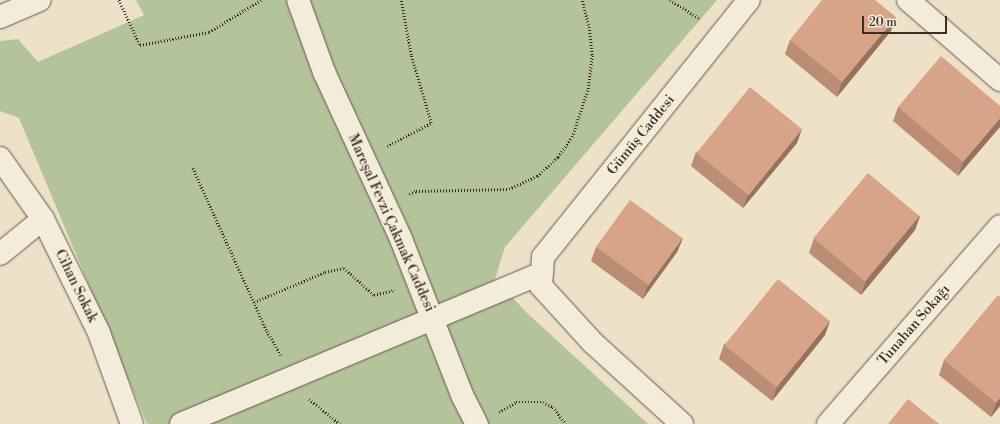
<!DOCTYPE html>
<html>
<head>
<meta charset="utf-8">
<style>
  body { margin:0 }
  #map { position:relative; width:1000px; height:424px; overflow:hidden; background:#ede1c7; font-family:"Libre Bodoni",serif }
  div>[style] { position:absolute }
  .green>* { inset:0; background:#b3c49a }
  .path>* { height:2.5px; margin-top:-1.25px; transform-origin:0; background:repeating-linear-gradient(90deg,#3f2c22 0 1px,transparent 0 3px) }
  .roads { filter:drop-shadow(0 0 1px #6a594b) drop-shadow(0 0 1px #6a594b) }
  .minor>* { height:22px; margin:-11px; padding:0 11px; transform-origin:11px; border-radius:11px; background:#f3ecdb }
  .wall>* { inset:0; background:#ba8d74 }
  .shaded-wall>* { inset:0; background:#97735e }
  .building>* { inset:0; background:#d8a487; transform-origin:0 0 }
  span { translate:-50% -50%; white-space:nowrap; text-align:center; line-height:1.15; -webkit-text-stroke:4px #f3ecdb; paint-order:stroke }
  .street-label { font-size:14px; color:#3f2c22 }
  .scale { position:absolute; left:862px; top:16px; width:85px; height:18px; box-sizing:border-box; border:2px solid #3f2c22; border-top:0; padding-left:5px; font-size:12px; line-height:14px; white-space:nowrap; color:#3f2c22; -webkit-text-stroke:3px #f3ecdb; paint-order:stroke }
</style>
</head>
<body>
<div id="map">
  <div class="green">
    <i style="clip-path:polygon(136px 0,717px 0,505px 247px,495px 279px,526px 312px,648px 424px,147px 424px,19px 118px,0 111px,0 41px,18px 39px,38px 62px,144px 15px)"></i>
  </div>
  <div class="path">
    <i style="left:119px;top:0;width:50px;rotate:65deg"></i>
    <i style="left:140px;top:45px;width:70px;rotate:-10.7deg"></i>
    <i style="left:209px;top:32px;width:61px;rotate:-31.6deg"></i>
    <i style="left:670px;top:0;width:36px;rotate:32deg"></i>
    <i style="left:387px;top:146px;width:50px;rotate:-27.6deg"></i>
    <i style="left:431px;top:123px;width:71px;rotate:-106.4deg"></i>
    <i style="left:411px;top:55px;width:56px;rotate:-100.3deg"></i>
    <i style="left:193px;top:168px;width:179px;rotate:65.6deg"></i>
    <i style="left:267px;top:331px;width:28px;rotate:60deg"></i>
    <i style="left:409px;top:194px;width:8px;rotate:-23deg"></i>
    <i style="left:416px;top:191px;width:93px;rotate:-1.2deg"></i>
    <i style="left:509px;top:189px;width:31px;rotate:-25deg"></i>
    <i style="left:537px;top:176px;width:28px;rotate:-42deg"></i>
    <i style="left:558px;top:157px;width:24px;rotate:-55deg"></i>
    <i style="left:572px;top:137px;width:51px;rotate:-71.6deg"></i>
    <i style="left:588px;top:89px;width:34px;rotate:-83deg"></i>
    <i style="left:592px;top:55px;width:27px;rotate:-96deg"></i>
    <i style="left:589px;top:28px;width:29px;rotate:-104deg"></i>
    <i style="left:254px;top:302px;width:77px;rotate:-22.9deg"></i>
    <i style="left:325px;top:272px;width:19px;rotate:-12deg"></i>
    <i style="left:344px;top:268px;width:40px;rotate:42deg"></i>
    <i style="left:374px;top:295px;width:21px;rotate:-14deg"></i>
    <i style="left:309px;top:399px;width:40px;rotate:39deg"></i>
    <i style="left:499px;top:412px;width:20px;rotate:-30deg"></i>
    <i style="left:516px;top:402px;width:27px"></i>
    <i style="left:543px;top:402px;width:11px;rotate:27deg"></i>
    <i style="left:553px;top:407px;width:21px;rotate:53deg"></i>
  </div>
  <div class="roads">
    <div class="minor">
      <i style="left:298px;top:0;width:77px;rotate:70.1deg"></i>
      <i style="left:324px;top:72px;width:184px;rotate:65.2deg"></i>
      <i style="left:401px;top:239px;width:168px;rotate:68.6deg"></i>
      <i style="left:462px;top:395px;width:33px;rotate:63deg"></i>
      <i style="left:908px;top:0;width:122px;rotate:41deg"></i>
      <i style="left:0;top:17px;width:43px;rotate:-23deg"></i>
      <i style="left:0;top:158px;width:75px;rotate:54.8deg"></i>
      <i style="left:43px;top:219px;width:127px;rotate:63.8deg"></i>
      <i style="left:99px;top:333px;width:97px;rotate:70.1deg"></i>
      <i style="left:0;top:254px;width:55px;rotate:-39.1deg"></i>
      <i style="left:181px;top:424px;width:391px;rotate:-22.7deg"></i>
      <i style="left:682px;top:424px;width:120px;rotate:-137.7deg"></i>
      <i style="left:593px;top:343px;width:77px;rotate:-132.4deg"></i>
      <i style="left:541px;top:286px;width:29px;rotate:-86deg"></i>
      <i style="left:543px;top:257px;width:329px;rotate:-51.3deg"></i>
      <i style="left:828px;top:424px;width:262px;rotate:-49deg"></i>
    </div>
  </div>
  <div class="wall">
    <i style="clip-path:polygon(891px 31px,837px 97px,785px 54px,790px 40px)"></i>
    <i style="clip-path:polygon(1000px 106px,958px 176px,893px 121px,898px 107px)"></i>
    <i style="clip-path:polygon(797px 143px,743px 208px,691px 166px,696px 152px)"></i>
    <i style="clip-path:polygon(920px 216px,915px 230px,861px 295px,809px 253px,814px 238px)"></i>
    <i style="clip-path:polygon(683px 238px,677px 252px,643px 299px,591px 261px,596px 247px)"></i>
    <i style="clip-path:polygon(1000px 297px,1000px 406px,991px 417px,939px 375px,944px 360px)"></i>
    <i style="clip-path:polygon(830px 321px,825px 335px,772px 401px,719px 359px,724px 344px)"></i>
  </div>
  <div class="shaded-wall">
    <i style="clip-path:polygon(896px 17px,891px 31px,837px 97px,842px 82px)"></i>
    <i style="clip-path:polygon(1000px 118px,1000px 127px,958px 176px,963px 162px)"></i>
    <i style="clip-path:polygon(802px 129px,797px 143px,743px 208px,748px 194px)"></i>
    <i style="clip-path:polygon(920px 216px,915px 230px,861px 295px,866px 281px)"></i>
    <i style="clip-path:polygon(683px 238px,677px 252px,643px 299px,648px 285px)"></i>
    <i style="clip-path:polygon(830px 321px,825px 335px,772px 401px,777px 387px)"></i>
    <i style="clip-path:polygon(1000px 398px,1000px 406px,991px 417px,996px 403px)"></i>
  </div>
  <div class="building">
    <i style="clip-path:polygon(822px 0,875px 0,896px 17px,842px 82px,790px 40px)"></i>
    <i style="clip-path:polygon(941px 56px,1000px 106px,1000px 118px,963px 162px,898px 107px)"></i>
    <i style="left:750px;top:87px;width:67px;height:85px;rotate:39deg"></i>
    <i style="left:868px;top:173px;width:67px;height:85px;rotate:40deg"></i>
    <i style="left:630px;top:200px;width:65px;height:58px;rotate:36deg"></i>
    <i style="left:778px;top:279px;width:67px;height:85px;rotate:39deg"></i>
    <i style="clip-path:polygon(998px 295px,1000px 297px,1000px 398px,996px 403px,944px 360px)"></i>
    <i style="clip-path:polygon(908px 399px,939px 424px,888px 424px)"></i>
  </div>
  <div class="street-label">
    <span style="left:641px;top:135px;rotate:-51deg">Gümüş Caddesi</span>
    <span style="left:391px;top:223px;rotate:66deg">Mareşal Fevzi Çakmak Caddesi</span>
    <span style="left:76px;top:286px;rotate:64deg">Cihan Sokak</span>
    <span style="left:914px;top:325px;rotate:-49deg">Tunahan Sokağı</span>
  </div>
  <div class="scale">20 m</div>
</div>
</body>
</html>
